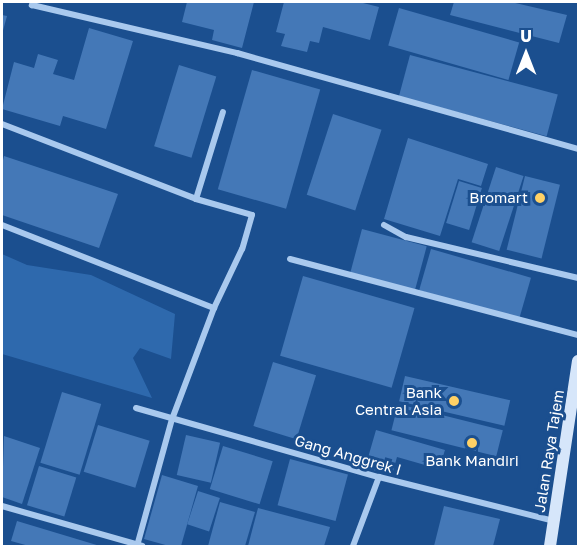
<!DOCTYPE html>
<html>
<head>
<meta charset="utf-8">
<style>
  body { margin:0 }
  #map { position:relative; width:580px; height:548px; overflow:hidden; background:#1b4f8f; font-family:"Golos Text",sans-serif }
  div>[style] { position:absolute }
  .green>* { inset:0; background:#2e69ad }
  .building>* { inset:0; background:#4478b7; transform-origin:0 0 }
  .street>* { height:6px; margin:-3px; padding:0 3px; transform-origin:3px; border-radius:3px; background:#a9c9ee }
  .secondary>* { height:12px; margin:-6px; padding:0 6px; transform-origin:6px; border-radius:6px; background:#d6e6fa }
  .dots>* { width:16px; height:16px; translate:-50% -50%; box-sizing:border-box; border:3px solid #1b4f8f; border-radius:50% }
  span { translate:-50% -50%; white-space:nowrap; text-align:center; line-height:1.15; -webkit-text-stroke:6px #1b4f8f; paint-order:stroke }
  .poi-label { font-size:15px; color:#fff }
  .right { translate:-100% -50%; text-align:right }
  .street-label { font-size:15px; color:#fff }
  .frame { position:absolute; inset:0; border:3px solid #fff; pointer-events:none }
  .north { position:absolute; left:496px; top:24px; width:60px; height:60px; -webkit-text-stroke:4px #1b4f8f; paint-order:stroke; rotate:0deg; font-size:16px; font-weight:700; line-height:24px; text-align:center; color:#fff }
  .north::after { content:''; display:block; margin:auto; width:21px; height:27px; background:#fff; clip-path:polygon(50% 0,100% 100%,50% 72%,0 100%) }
</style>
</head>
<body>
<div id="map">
  <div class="green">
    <i style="clip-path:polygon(2px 254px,27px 265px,91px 275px,175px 314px,171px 359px,140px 348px,133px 358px,152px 398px,2px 354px)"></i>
  </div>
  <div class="building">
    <i style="clip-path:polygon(187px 2px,254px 2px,242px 48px,212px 40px,214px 30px,182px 22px)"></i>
    <i style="clip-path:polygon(284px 2px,359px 2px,379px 7px,370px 40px,323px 27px,319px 43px,310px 41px,307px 52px,281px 46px,285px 34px,276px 32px)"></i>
    <i style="clip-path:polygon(454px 2px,511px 2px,567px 15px,559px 43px,450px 15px)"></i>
    <i style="left:399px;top:8px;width:125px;height:39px;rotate:16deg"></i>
    <i style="clip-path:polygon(2px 15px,7px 16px,2px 34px)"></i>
    <i style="clip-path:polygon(89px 28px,133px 41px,106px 129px,63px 116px,60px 126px,2px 109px,14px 62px,34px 68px,38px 54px,58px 60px,53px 74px,74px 80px)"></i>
    <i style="left:410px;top:55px;width:153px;height:43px;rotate:15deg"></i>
    <i style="left:179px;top:65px;width:39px;height:85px;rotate:17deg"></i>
    <i style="left:252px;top:70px;width:71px;height:124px;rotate:16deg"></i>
    <i style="left:333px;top:114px;width:51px;height:85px;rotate:18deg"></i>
    <i style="clip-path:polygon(408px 138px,488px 164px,481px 186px,458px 179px,440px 236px,384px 219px)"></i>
    <i style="clip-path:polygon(4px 156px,118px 194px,99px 248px,2px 215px,2px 164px)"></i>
    <i style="left:496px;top:167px;width:29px;height:79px;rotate:18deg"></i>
    <i style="left:525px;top:176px;width:36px;height:76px;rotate:14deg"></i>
    <i style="left:459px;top:181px;width:24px;height:44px;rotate:17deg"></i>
    <i style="left:362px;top:229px;width:67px;height:45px;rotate:15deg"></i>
    <i style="left:431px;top:249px;width:104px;height:43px;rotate:16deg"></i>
    <i style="left:303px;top:276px;width:116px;height:83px;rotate:16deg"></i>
    <i style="left:273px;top:362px;width:45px;height:67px;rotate:17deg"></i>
    <i style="left:405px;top:376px;width:108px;height:26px;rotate:13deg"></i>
    <i style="left:62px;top:392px;width:41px;height:74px;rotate:17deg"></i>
    <i style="left:398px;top:404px;width:108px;height:27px;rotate:14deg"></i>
    <i style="left:98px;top:425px;width:54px;height:49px;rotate:17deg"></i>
    <i style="clip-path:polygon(376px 430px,445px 450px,439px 469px,397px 457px,392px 475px,365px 468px)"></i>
    <i style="left:186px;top:435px;width:35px;height:41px;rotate:13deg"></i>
    <i style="clip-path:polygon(4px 436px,40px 448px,22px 504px,2px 497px)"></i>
    <i style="left:223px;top:446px;width:52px;height:45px;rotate:17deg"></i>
    <i style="left:290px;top:459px;width:60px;height:48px;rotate:15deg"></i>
    <i style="left:39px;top:466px;width:39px;height:41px;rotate:17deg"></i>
    <i style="clip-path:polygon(162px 475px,198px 486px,181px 546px,169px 546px,144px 539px)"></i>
    <i style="left:198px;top:491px;width:23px;height:35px;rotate:18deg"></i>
    <i style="clip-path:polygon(220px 502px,255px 512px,245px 546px,208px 546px)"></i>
    <i style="clip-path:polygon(444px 506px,500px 519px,493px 546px,434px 546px)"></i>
    <i style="clip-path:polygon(258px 508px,330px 527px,324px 546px,248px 546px)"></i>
    <i style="clip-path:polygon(17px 521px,100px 546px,29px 546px,11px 541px)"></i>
  </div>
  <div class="street">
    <i style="left:34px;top:2px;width:4px;rotate:124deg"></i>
    <i style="left:32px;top:5px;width:211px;rotate:13.2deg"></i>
    <i style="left:237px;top:53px;width:354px;rotate:15.7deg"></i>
    <i style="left:2px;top:124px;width:208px;rotate:21.1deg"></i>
    <i style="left:196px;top:199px;width:58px;rotate:15.9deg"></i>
    <i style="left:252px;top:215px;width:35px;rotate:106deg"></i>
    <i style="left:242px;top:249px;width:65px;rotate:115.4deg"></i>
    <i style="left:214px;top:308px;width:119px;rotate:110.7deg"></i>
    <i style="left:172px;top:419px;width:132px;rotate:105.4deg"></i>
    <i style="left:196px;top:199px;width:91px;rotate:-72.8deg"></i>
    <i style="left:2px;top:225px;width:228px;rotate:21.4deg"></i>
    <i style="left:384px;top:225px;width:25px;rotate:29deg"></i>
    <i style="left:406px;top:237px;width:177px;rotate:13.4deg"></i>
    <i style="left:290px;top:259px;width:298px;rotate:14.8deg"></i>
    <i style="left:136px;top:408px;width:253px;rotate:15.9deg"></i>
    <i style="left:379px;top:477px;width:180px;rotate:14.1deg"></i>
    <i style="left:2px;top:506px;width:146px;rotate:15.9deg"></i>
    <i style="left:353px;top:546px;width:74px;rotate:-69.4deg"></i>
  </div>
  <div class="secondary">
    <i style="left:550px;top:546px;width:187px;rotate:-81.4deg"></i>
  </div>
  <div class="dots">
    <i style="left:540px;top:198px;background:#ffd166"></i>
    <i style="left:454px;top:401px;background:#ffd166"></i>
    <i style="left:472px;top:443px;background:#ffd166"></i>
  </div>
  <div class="poi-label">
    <span class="right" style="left:528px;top:198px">Bromart</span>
    <span class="right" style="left:442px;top:401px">Bank<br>Central Asia</span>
    <span style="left:472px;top:461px">Bank Mandiri</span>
  </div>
  <div class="street-label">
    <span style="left:549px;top:451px;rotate:-81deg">Jalan Raya Tajem</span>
    <span style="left:348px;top:455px;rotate:16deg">Gang Anggrek I</span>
  </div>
  <div class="frame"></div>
  <div class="north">U</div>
</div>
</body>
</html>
